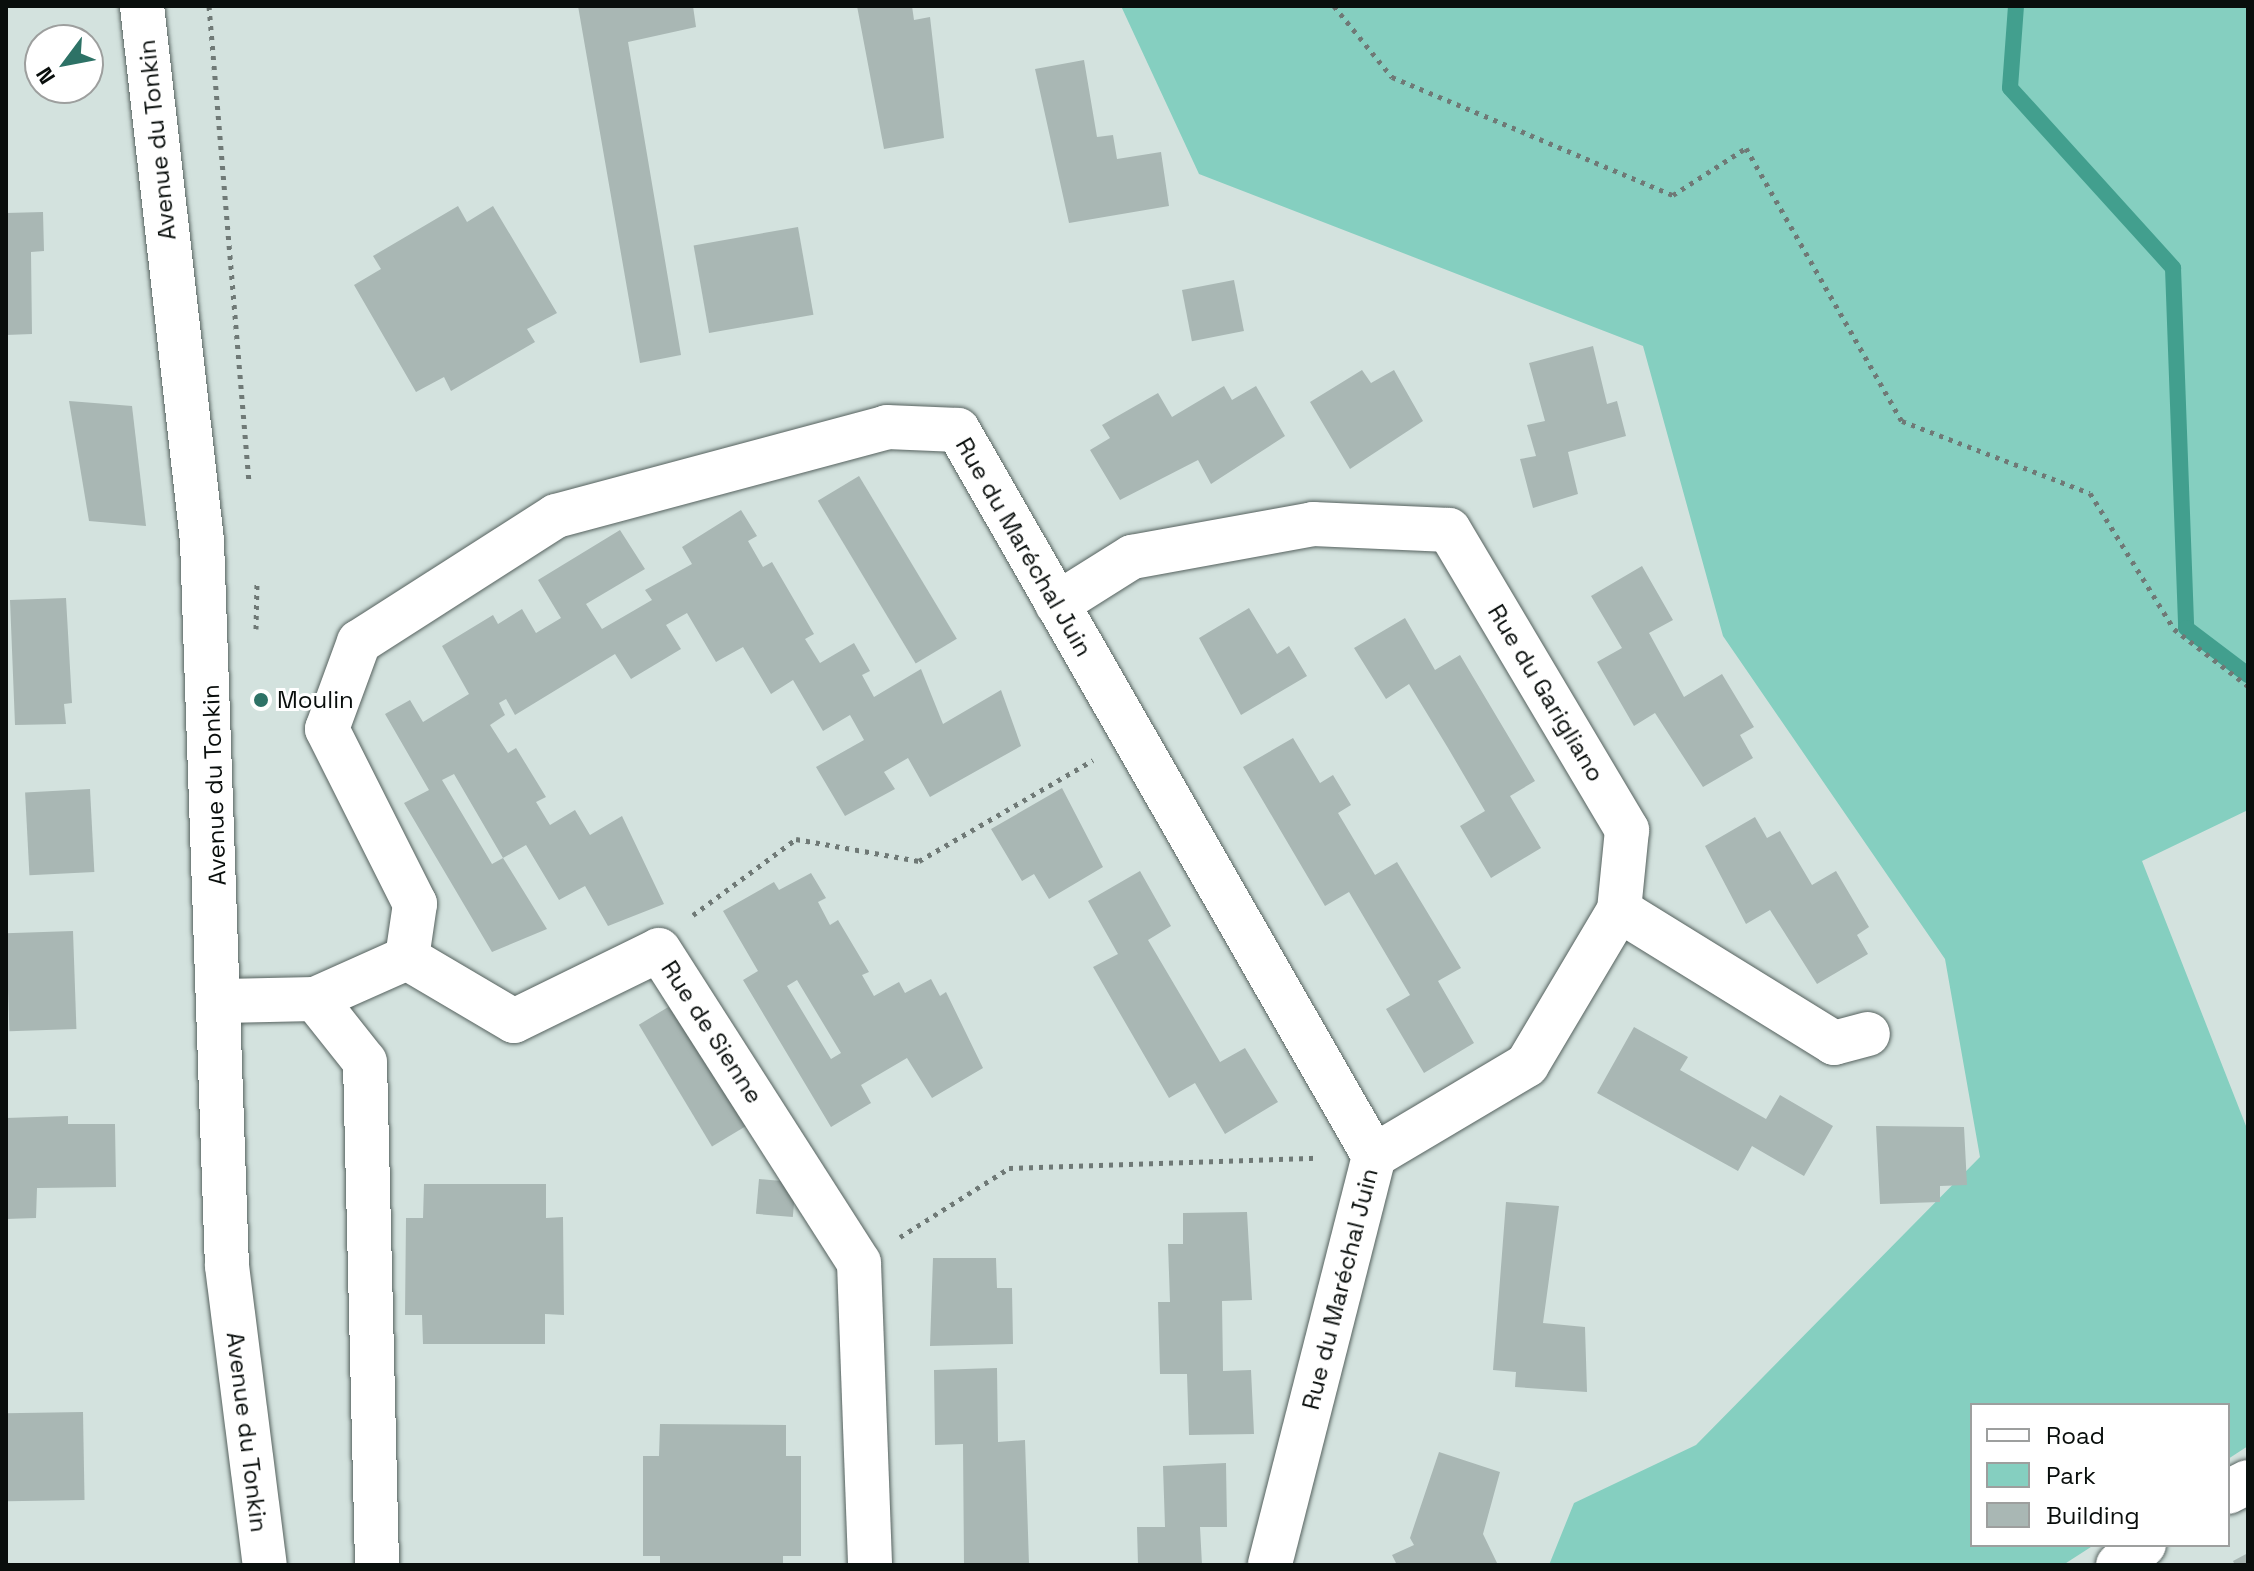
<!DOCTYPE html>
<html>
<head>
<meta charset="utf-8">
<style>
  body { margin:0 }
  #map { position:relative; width:2254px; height:1571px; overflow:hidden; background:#d3e2de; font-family:"Space Grotesk",sans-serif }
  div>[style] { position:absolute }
  .green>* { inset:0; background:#85cfc0 }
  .stream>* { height:16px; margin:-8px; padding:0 8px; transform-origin:8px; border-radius:8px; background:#429f8e }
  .building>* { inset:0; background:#a9b7b4; transform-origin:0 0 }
  .path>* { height:5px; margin-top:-2.5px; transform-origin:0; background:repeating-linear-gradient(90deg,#6f7976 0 4px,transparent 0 10px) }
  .roads { filter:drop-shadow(0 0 2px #56625f) drop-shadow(0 0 2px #56625f) }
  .minor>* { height:44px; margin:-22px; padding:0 22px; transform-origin:22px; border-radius:22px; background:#fff }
  .dots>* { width:22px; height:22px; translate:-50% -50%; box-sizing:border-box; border:4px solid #fff; border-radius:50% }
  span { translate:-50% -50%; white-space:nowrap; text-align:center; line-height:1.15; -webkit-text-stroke:6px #fff; paint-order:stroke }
  .street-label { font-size:24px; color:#090e0c }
  .poi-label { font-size:24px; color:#090e0c }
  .left { translate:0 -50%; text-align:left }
  .frame { position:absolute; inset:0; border:8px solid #090e0c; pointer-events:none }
  .legend { position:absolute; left:1970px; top:1403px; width:260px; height:144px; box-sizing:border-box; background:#fff; border:2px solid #9d9f9e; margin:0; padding:10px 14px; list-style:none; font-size:24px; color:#090e0c }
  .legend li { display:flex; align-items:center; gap:16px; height:40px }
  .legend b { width:40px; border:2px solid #9d9f9e }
  .north { position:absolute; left:24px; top:24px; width:80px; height:80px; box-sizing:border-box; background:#fff; border:2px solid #9d9f9e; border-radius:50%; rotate:238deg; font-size:22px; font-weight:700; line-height:32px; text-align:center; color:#090e0c }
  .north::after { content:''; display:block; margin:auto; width:28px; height:36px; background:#2d7266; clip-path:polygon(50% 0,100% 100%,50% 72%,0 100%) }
</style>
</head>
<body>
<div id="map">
  <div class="green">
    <i style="clip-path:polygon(1121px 6px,2248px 6px,2248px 810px,2142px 861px,2248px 1131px,2248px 1446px,2228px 1459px,2228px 1405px,1972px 1405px,1972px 1545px,2094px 1545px,2063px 1565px,1549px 1565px,1574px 1503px,1696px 1445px,1980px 1157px,1945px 959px,1723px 636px,1643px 346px,1199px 174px)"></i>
  </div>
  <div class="stream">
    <i style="left:2016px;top:6px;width:82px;rotate:94.2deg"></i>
    <i style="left:2010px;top:88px;width:243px;rotate:47.8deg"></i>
    <i style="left:2173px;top:268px;width:360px;rotate:87.9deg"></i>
    <i style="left:2186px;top:628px;width:78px;rotate:37.2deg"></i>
  </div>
  <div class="building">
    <i style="clip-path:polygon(578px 6px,693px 6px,696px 27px,628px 42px,681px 355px,640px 363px)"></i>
    <i style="clip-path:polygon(857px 6px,912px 6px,914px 20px,930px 17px,944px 138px,884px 149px)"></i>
    <i style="clip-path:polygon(1084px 60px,1097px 137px,1113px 135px,1117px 159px,1161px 152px,1169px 206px,1069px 223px,1035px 69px)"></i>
    <i style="clip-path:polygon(458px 206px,467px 222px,493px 206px,557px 313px,527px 329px,535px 342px,451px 391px,444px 377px,416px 392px,354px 285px,381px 269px,373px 256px)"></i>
    <i style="clip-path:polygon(43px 212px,44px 251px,31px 252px,32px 334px,6px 335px,6px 213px)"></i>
    <i style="left:798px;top:227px;width:89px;height:106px;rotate:80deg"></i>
    <i style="left:1234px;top:280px;width:52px;height:53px;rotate:79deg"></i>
    <i style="clip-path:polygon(1593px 346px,1607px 404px,1617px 401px,1626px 436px,1568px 452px,1578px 494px,1533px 508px,1520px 459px,1536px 456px,1527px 425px,1545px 421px,1529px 363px)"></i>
    <i style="clip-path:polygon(1362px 370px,1371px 383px,1394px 370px,1423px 421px,1350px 469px,1310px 402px)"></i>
    <i style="clip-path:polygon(1224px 386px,1232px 400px,1256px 386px,1285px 436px,1211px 484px,1198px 460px,1120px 500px,1090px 450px,1110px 438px,1102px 425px,1158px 393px,1172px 417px)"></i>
    <i style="clip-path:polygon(69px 401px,132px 406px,146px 526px,89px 521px)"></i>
    <i style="left:859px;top:476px;width:190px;height:48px;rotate:59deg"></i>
    <i style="clip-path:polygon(741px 510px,757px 536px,748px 541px,763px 567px,772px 562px,814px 634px,805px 639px,820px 663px,854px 643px,870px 671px,862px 675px,874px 697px,921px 669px,943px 724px,1001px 690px,1021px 746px,930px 797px,908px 758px,884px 772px,895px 789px,845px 816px,816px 767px,864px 740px,850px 715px,823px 731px,793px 680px,771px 694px,743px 647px,716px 662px,687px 613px,666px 625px,681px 649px,631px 679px,615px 654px,515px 715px,506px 699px,499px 703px,505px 715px,490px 725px,508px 753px,516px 748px,546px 797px,536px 802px,550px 825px,575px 810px,590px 835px,622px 816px,664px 904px,608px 926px,585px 886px,559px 900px,526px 845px,503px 858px,454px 774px,442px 780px,492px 864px,503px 858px,547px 929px,492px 952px,404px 803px,429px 790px,385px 714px,410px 700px,423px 722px,469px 694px,442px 646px,493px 615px,498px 624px,522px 609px,536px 633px,561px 618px,538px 580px,620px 530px,645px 569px,586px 604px,602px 629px,652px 600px,645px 590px,692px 564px,682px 547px)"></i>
    <i style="clip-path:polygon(1642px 566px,1673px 620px,1649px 633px,1684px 697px,1722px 674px,1754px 727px,1740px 735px,1753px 758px,1703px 787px,1655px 713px,1634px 726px,1597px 662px,1622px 648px,1591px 596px)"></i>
    <i style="clip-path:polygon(66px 598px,72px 703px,64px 704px,66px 724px,15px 725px,10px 600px)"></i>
    <i style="clip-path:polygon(1249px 608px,1277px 654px,1289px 646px,1307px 676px,1241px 715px,1199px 638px)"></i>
    <i style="clip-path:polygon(1405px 618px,1435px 670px,1460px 655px,1535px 781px,1510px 796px,1541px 848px,1491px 878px,1460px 826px,1485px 811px,1448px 748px,1409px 684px,1386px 699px,1354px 648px)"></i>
    <i style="clip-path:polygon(1293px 738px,1320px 783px,1333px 775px,1351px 805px,1338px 813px,1375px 875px,1397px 862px,1461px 968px,1438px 981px,1474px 1043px,1424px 1073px,1386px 1009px,1410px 995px,1349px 892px,1325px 906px,1243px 767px)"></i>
    <i style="clip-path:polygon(1062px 788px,1103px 867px,1049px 899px,1034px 874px,1022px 881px,991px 829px)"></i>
    <i style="left:90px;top:789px;width:83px;height:65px;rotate:87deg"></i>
    <i style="clip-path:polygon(1755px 817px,1767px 838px,1780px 831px,1812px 885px,1836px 871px,1869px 927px,1857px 935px,1868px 954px,1817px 984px,1770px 910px,1746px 924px,1705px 846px)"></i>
    <i style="clip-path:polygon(1140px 871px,1171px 926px,1148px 940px,1220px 1062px,1245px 1048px,1278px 1102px,1225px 1134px,1195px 1083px,1169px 1098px,1093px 967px,1118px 954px,1088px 901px)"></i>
    <i style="clip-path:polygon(evenodd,811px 873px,826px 898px,818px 902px,830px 925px,838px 920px,869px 972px,862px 975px,874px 996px,899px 982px,905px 993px,931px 979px,940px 996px,946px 992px,983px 1068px,932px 1098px,907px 1058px,861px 1085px,871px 1103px,831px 1127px,743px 980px,758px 971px,723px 911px,774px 882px,779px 890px,811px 873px,797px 980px,841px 1053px,831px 1059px,787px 986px,797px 980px)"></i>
    <i style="left:73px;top:931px;width:98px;height:67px;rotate:88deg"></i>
    <i style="left:680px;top:1000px;width:142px;height:48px;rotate:59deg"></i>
    <i style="clip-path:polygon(1634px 1027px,1688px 1057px,1680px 1070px,1766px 1119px,1780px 1095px,1833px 1126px,1804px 1176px,1752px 1146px,1738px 1171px,1597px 1093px)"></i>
    <i style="clip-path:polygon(68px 1116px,68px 1124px,115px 1124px,116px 1187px,37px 1188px,36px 1218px,6px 1219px,6px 1118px)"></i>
    <i style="clip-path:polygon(1876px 1126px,1964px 1127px,1967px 1185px,1940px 1186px,1940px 1202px,1880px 1204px)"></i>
    <i style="left:759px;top:1179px;width:37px;height:35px;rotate:5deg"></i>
    <i style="clip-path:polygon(424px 1184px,546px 1184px,546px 1218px,563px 1217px,564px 1315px,545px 1314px,545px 1344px,423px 1344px,422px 1315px,405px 1315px,406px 1218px,423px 1218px)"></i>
    <i style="clip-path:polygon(1506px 1202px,1559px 1206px,1543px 1323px,1585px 1327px,1587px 1392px,1515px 1387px,1516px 1372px,1493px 1370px)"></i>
    <i style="clip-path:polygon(1247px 1212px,1252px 1300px,1222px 1301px,1223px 1371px,1251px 1370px,1254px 1434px,1189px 1435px,1187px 1374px,1160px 1374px,1158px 1302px,1170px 1302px,1168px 1244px,1183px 1244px,1183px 1213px)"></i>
    <i style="clip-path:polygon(933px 1258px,996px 1258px,997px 1288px,1012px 1288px,1013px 1344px,930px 1346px)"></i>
    <i style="clip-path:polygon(997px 1368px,998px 1442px,1025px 1440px,1029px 1564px,964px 1565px,963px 1444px,935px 1445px,934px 1370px)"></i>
    <i style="left:83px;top:1412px;width:88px;height:77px;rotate:89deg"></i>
    <i style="clip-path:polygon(660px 1424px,786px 1425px,786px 1456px,801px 1456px,801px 1556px,783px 1556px,783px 1565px,660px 1565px,660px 1556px,643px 1556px,643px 1456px,659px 1456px)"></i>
    <i style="clip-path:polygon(1439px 1452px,1500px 1472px,1483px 1534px,1498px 1565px,1397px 1565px,1392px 1555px,1414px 1545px,1410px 1538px)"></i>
    <i style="clip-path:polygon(1226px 1463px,1227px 1527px,1200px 1527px,1202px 1565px,1138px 1565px,1137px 1527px,1165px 1527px,1163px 1466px)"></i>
    <i style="clip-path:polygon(2248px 1553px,2248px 1565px,2235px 1565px,2233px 1561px)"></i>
  </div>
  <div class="path">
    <i style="left:209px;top:6px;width:479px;rotate:85.2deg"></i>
    <i style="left:1334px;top:6px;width:92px;rotate:50.8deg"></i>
    <i style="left:1392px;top:77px;width:305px;rotate:22.8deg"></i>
    <i style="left:1673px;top:195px;width:87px;rotate:-32.8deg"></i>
    <i style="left:1746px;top:148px;width:314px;rotate:60.3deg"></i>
    <i style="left:1902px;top:421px;width:201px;rotate:21deg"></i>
    <i style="left:2090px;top:493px;width:160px;rotate:58.3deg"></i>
    <i style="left:2174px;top:629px;width:93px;rotate:37.6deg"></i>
    <i style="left:256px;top:629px;width:49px;rotate:-88.8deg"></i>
    <i style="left:693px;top:915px;width:128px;rotate:-36.4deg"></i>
    <i style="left:796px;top:839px;width:125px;rotate:10.1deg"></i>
    <i style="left:919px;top:861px;width:201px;rotate:-30.1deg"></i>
    <i style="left:900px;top:1237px;width:129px;rotate:-32.3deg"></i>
    <i style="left:1009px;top:1168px;width:309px;rotate:-1.9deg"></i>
  </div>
  <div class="roads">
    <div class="minor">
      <i style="left:142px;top:6px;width:538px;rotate:83.6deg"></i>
      <i style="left:202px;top:541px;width:725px;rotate:88.03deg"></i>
      <i style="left:227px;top:1266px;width:301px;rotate:82.8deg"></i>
      <i style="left:1057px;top:604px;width:89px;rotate:-32.1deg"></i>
      <i style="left:1132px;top:557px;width:184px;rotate:-10.3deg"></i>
      <i style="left:1313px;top:524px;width:136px;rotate:2.5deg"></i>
      <i style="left:1449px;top:530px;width:349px;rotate:59.3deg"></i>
      <i style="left:1627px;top:830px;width:80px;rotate:95.7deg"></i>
      <i style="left:1619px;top:910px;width:180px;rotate:120.7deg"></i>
      <i style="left:1527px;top:1065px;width:178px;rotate:149.3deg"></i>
      <i style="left:1619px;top:910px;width:253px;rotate:31.7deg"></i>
      <i style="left:1834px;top:1043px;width:35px;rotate:-15deg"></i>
      <i style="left:407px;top:958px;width:55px;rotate:-81.6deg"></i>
      <i style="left:415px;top:904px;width:196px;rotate:-116.7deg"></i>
      <i style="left:327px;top:729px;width:93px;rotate:-69.8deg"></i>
      <i style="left:359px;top:642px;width:234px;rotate:-32.6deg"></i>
      <i style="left:556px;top:516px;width:343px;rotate:-15deg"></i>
      <i style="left:887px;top:427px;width:71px;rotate:2.4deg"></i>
      <i style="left:958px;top:430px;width:837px;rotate:60.19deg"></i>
      <i style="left:1374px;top:1156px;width:422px;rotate:104.3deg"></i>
      <i style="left:315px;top:999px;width:80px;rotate:51.6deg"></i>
      <i style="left:365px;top:1062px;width:503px;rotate:88.63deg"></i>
      <i style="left:223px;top:1001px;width:92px;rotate:-1.2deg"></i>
      <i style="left:315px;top:999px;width:101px;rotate:-24deg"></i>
      <i style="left:407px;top:958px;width:124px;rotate:30.5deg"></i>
      <i style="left:514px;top:1021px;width:161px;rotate:-26.1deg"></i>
      <i style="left:659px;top:950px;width:371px;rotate:57.4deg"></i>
      <i style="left:859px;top:1263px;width:302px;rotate:87.9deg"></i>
      <i style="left:2228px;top:1492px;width:22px;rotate:-27deg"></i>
      <i style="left:2118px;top:1565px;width:33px;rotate:-38deg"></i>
    </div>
  </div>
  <div class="dots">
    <i style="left:261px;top:700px;background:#2d7266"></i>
  </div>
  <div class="street-label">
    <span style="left:157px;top:140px;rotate:-96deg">Avenue du Tonkin</span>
    <span style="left:1024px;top:547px;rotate:60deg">Rue du Maréchal Juin</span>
    <span style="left:1546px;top:693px;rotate:59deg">Rue du Garigliano</span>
    <span style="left:214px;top:785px;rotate:-92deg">Avenue du Tonkin</span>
    <span style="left:712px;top:1032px;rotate:57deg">Rue de Sienne</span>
    <span style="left:1340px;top:1289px;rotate:-76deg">Rue du Maréchal Juin</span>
    <span style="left:247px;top:1432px;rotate:83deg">Avenue du Tonkin</span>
  </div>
  <div class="poi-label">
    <span class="left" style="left:277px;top:700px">Moulin</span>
  </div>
  <div class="frame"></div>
  <ul class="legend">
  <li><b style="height:10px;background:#fff"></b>Road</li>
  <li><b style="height:22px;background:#85cfc0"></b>Park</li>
  <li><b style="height:22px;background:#a9b7b4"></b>Building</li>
  </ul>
  <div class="north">N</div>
</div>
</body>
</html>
